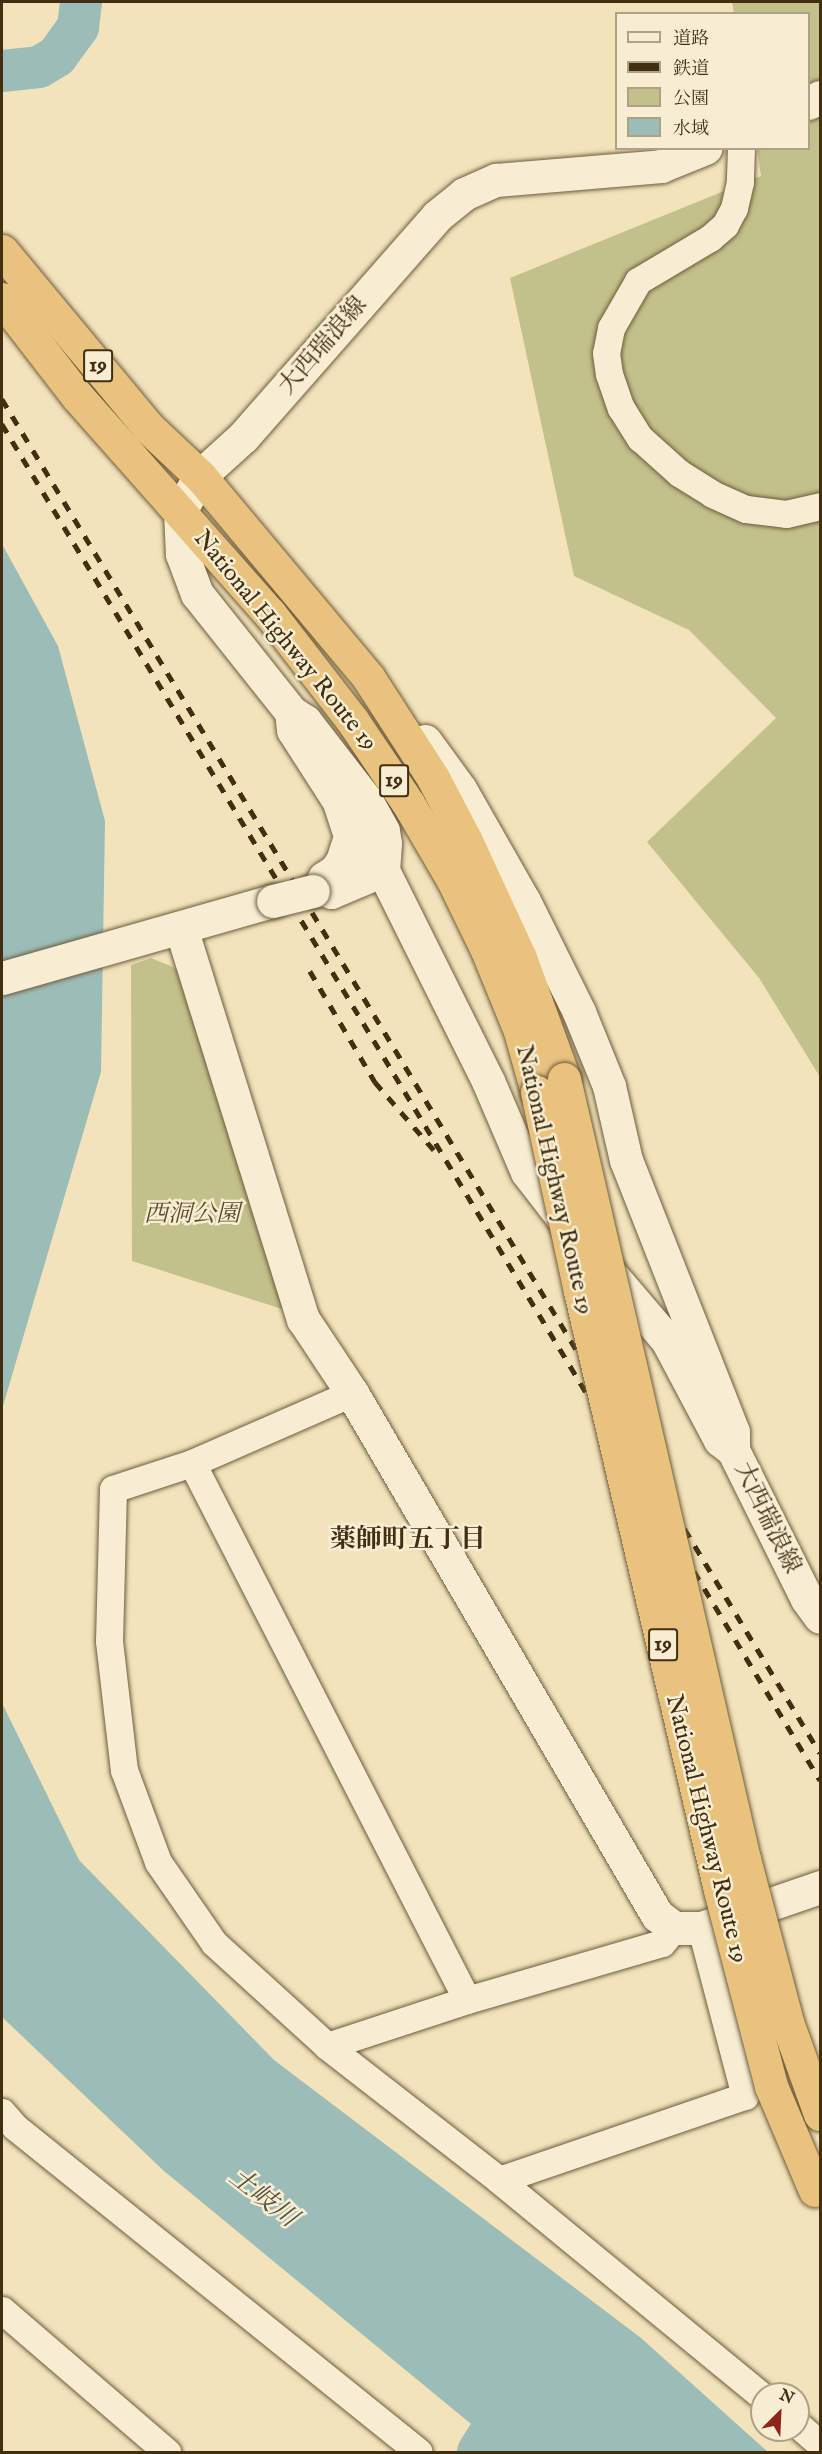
<!DOCTYPE html>
<html>
<head>
<meta charset="utf-8">
<style>
  body { margin:0 }
  #map { position:relative; width:822px; height:2454px; overflow:hidden; background:#f2e3bb; font-family:"IM FELL English","Noto Serif JP",serif }
  div>[style] { position:absolute }
  .green>* { inset:0; background:#c3c18b }
  .water>* { inset:0; background:#9cbdb7 }
  .river>* { height:42px; margin:-21px; padding:0 21px; transform-origin:21px; border-radius:21px; background:#9cbdb7 }
  .roads { filter:drop-shadow(0 0 2px #6e5c3c) drop-shadow(0 0 2px #6e5c3c) }
  .minor>* { height:27px; margin:-13.5px; padding:0 13.5px; transform-origin:13.5px; border-radius:13.5px; background:#f7edd3 }
  .tertiary>* { height:33px; margin:-16.5px; padding:0 16.5px; transform-origin:16.5px; border-radius:16.5px; background:#f7edd3 }
  .secondary>* { height:33px; margin:-16.5px; padding:0 16.5px; transform-origin:16.5px; border-radius:16.5px; background:#f7edd3 }
  .trunk>* { height:33px; margin:-16.5px; padding:0 16.5px; transform-origin:16.5px; border-radius:16.5px; background:#e9c27e }
  .rail>* { height:4.5px; margin-top:-2.25px; transform-origin:0; background:repeating-linear-gradient(90deg,#422f12 0 10px,transparent 0 20px) }
  .bridges { filter:drop-shadow(0 0 2px #6e5c3c) drop-shadow(0 0 2px #6e5c3c) }
  .tertiary-bridge>* { height:33px; margin:-16.5px; padding:0 16.5px; transform-origin:16.5px; border-radius:16.5px; background:#f7edd3 }
  .trunk-bridge>* { height:33px; margin:-16.5px; padding:0 16.5px; transform-origin:16.5px; border-radius:16.5px; background:#e9c27e }
  span { translate:-50% -50%; white-space:nowrap; text-align:center; line-height:1.15; -webkit-text-stroke:5px #f7edd3; paint-order:stroke }
  .shield-label span { padding:2px 4px; background:#f7edd3; border:2px solid; border-radius:4px; -webkit-text-stroke-width:0 }
  .shield-label { font-size:22px; color:#422f12; font-weight:700 }
  .street-label { font-size:24px; color:#422f12 }
  .park-label { font-size:24px; color:#5c4c2a; font-style:italic }
  .neighbourhood-label { font-size:26px; color:#422f12; font-weight:700 }
  .water-label { font-size:26px; color:#58523b; font-style:italic }
  .frame { position:absolute; inset:0; border:3px solid #422f12; pointer-events:none }
  .legend { position:absolute; left:615px; top:12px; width:195px; height:138px; box-sizing:border-box; background:#f7edd3; border:2px solid #afa186; margin:0; padding:8px 10px; list-style:none; font-size:18px; color:#422f12 }
  .legend li { display:flex; align-items:center; gap:12px; height:30px }
  .legend b { width:30px; border:2px solid #afa186 }
  .north { position:absolute; left:750px; top:2382px; width:60px; height:60px; box-sizing:border-box; background:#f7edd3; border:2px solid #afa186; border-radius:50%; rotate:24deg; font-size:16px; font-weight:700; line-height:24px; text-align:center; color:#422f12 }
  .north::after { content:''; display:block; margin:auto; width:21px; height:27px; background:#8f2418; clip-path:polygon(50% 0,100% 100%,50% 72%,0 100%) }
</style>
</head>
<body>
<div id="map">
  <div class="green">
    <i style="clip-path:polygon(732px 2px,820px 2px,820px 1077px,759px 978px,647px 842px,776px 718px,689px 630px,574px 576px,510px 278px,761px 176px,757px 149px,808px 148px,808px 14px,734px 13px)"></i>
    <i style="clip-path:polygon(151px 958px,178px 969px,285px 1310px,132px 1261px,131px 965px)"></i>
  </div>
  <div class="water">
    <i style="clip-path:polygon(2px 544px,58px 646px,105px 821px,101px 1072px,3px 1406px,2px 1465px)"></i>
    <i style="clip-path:polygon(2px 1703px,79px 1860px,274px 2060px,641px 2338px,768px 2452px,505px 2452px,164px 2171px,2px 2017px)"></i>
  </div>
  <div class="river">
    <i style="left:2px;top:71px;width:37px;rotate:-6deg"></i>
    <i style="left:39px;top:67px;width:21px;rotate:-31deg"></i>
    <i style="left:57px;top:56px;width:36px;rotate:-54deg"></i>
    <i style="left:78px;top:27px;width:25px;rotate:-83deg"></i>
    <i style="left:478px;top:2452px;width:70px;rotate:-57.9deg"></i>
  </div>
  <div class="roads">
    <div class="minor">
      <i style="left:741px;top:148px;width:34px;rotate:92deg"></i>
      <i style="left:740px;top:182px;width:27px;rotate:103deg"></i>
      <i style="left:734px;top:208px;width:19px;rotate:118deg"></i>
      <i style="left:725px;top:225px;width:20px;rotate:139deg"></i>
      <i style="left:710px;top:238px;width:84px;rotate:149.2deg"></i>
      <i style="left:638px;top:281px;width:54px;rotate:119.9deg"></i>
      <i style="left:611px;top:328px;width:25px;rotate:101deg"></i>
      <i style="left:606px;top:353px;width:21px;rotate:82deg"></i>
      <i style="left:609px;top:374px;width:36px;rotate:71deg"></i>
      <i style="left:621px;top:408px;width:36px;rotate:58deg"></i>
      <i style="left:640px;top:438px;width:52px;rotate:41.9deg"></i>
      <i style="left:679px;top:473px;width:39px;rotate:32deg"></i>
      <i style="left:712px;top:494px;width:37px;rotate:24deg"></i>
      <i style="left:746px;top:509px;width:40px;rotate:7.1deg"></i>
      <i style="left:786px;top:514px;width:35px;rotate:-13deg"></i>
      <i style="left:352px;top:1393px;width:175px;rotate:156.4deg"></i>
      <i style="left:192px;top:1463px;width:83px;rotate:161.8deg"></i>
      <i style="left:113px;top:1489px;width:152px;rotate:91.5deg"></i>
      <i style="left:109px;top:1641px;width:130px;rotate:83.4deg"></i>
      <i style="left:124px;top:1770px;width:98px;rotate:69.7deg"></i>
      <i style="left:158px;top:1862px;width:98px;rotate:55.3deg"></i>
      <i style="left:214px;top:1943px;width:153px;rotate:42.3deg"></i>
      <i style="left:327px;top:2046px;width:218px;rotate:37.9deg"></i>
      <i style="left:499px;top:2180px;width:340px;rotate:39.4deg"></i>
      <i style="left:192px;top:1463px;width:603px;rotate:62.88deg"></i>
      <i style="left:327px;top:2046px;width:147px;rotate:-18.2deg"></i>
      <i style="left:467px;top:2000px;width:203px;rotate:-16.3deg"></i>
      <i style="left:662px;top:1943px;width:19px;rotate:-51deg"></i>
      <i style="left:2px;top:2112px;width:20px;rotate:49deg"></i>
      <i style="left:15px;top:2127px;width:518px;rotate:38.82deg"></i>
      <i style="left:499px;top:2180px;width:260px;rotate:-18.9deg"></i>
      <i style="left:745px;top:2096px;width:174px;rotate:-104.7deg"></i>
      <i style="left:2px;top:2310px;width:218px;rotate:40.7deg"></i>
      <i style="left:798px;top:2425px;width:29px;rotate:41deg"></i>
    </div>
    <div class="tertiary">
      <i style="left:291px;top:712px;width:17px;rotate:33deg"></i>
      <i style="left:305px;top:721px;width:100px;rotate:52.3deg"></i>
      <i style="left:366px;top:800px;width:35px;rotate:61deg"></i>
      <i style="left:383px;top:831px;width:12px;rotate:81deg"></i>
      <i style="left:385px;top:843px;width:27px;rotate:94deg"></i>
      <i style="left:383px;top:870px;width:56px;rotate:157.1deg"></i>
      <i style="left:331px;top:892px;width:11px;rotate:-158deg"></i>
      <i style="left:321px;top:888px;width:9px;rotate:159deg"></i>
      <i style="left:321px;top:888px;width:10px;rotate:-73deg"></i>
      <i style="left:324px;top:878px;width:13px;rotate:-32deg"></i>
      <i style="left:335px;top:871px;width:12px;rotate:-55deg"></i>
      <i style="left:342px;top:861px;width:26px;rotate:-72deg"></i>
      <i style="left:350px;top:836px;width:35px;rotate:-108deg"></i>
      <i style="left:181px;top:928px;width:410px;rotate:72.7deg"></i>
      <i style="left:303px;top:1319px;width:89px;rotate:56.5deg"></i>
      <i style="left:352px;top:1393px;width:605px;rotate:59.7deg"></i>
      <i style="left:657px;top:1915px;width:21px;rotate:37deg"></i>
      <i style="left:674px;top:1928px;width:27px"></i>
      <i style="left:701px;top:1928px;width:126px;rotate:-19deg"></i>
      <i style="left:2px;top:978px;width:282px;rotate:-15.9deg"></i>
    </div>
    <div class="secondary">
      <i style="left:808px;top:103px;width:13px;rotate:-27deg"></i>
      <i style="left:425px;top:741px;width:59px;rotate:53.9deg"></i>
      <i style="left:460px;top:789px;width:129px;rotate:60.3deg"></i>
      <i style="left:524px;top:901px;width:124px;rotate:63.6deg"></i>
      <i style="left:579px;top:1012px;width:80px;rotate:67.9deg"></i>
      <i style="left:609px;top:1086px;width:76px;rotate:77.1deg"></i>
      <i style="left:626px;top:1160px;width:292px;rotate:68.5deg"></i>
      <i style="left:733px;top:1432px;width:18px;rotate:90deg"></i>
      <i style="left:733px;top:1450px;width:166px;rotate:63.6deg"></i>
      <i style="left:807px;top:1599px;width:22px;rotate:54deg"></i>
      <i style="left:568px;top:1225px;width:67px;rotate:-127.7deg"></i>
      <i style="left:527px;top:1172px;width:99px;rotate:-113.2deg"></i>
      <i style="left:488px;top:1081px;width:236px;rotate:-116.5deg"></i>
      <i style="left:383px;top:870px;width:166px;rotate:-122.7deg"></i>
      <i style="left:293px;top:730px;width:18px;rotate:-96deg"></i>
      <i style="left:291px;top:712px;width:151px;rotate:-128.5deg"></i>
      <i style="left:197px;top:594px;width:43px;rotate:-110.6deg"></i>
      <i style="left:182px;top:554px;width:43px;rotate:-92.7deg"></i>
      <i style="left:180px;top:511px;width:40px;rotate:-60.3deg"></i>
      <i style="left:200px;top:476px;width:58px;rotate:-42.2deg"></i>
      <i style="left:243px;top:437px;width:294px;rotate:-48.7deg"></i>
      <i style="left:437px;top:216px;width:35px;rotate:-39deg"></i>
      <i style="left:464px;top:194px;width:35px;rotate:-24deg"></i>
      <i style="left:496px;top:180px;width:166px;rotate:-4.8deg"></i>
      <i style="left:661px;top:166px;width:48px;rotate:-22.2deg"></i>
      <i style="left:602px;top:1264px;width:100px;rotate:49.5deg"></i>
      <i style="left:667px;top:1340px;width:113px;rotate:62.1deg"></i>
      <i style="left:720px;top:1440px;width:16px;rotate:38deg"></i>
    </div>
    <div class="trunk">
      <i style="left:2px;top:251px;width:230px;rotate:50.3deg"></i>
      <i style="left:149px;top:428px;width:70px;rotate:43.3deg"></i>
      <i style="left:200px;top:476px;width:262px;rotate:50.1deg"></i>
      <i style="left:368px;top:677px;width:120px;rotate:57.2deg"></i>
      <i style="left:433px;top:778px;width:71px;rotate:62.4deg"></i>
      <i style="left:466px;top:841px;width:129px;rotate:65.2deg"></i>
      <i style="left:520px;top:958px;width:129px;rotate:70deg"></i>
      <i style="left:2px;top:299px;width:123px;rotate:52.3deg"></i>
      <i style="left:77px;top:396px;width:291px;rotate:48.5deg"></i>
      <i style="left:270px;top:614px;width:134px;rotate:52.3deg"></i>
      <i style="left:352px;top:720px;width:100px;rotate:56deg"></i>
      <i style="left:408px;top:803px;width:89px;rotate:59.7deg"></i>
      <i style="left:453px;top:880px;width:78px;rotate:64.1deg"></i>
      <i style="left:487px;top:950px;width:87px;rotate:67.8deg"></i>
      <i style="left:520px;top:1031px;width:63px;rotate:74.4deg"></i>
    </div>
  </div>
  <div class="rail">
    <i style="left:2px;top:399px;width:1582px;rotate:58.86deg"></i>
    <i style="left:2px;top:424px;width:1584px;rotate:58.9deg"></i>
    <i style="left:310px;top:971px;width:129px;rotate:59.6deg"></i>
    <i style="left:375px;top:1082px;width:90px;rotate:49.1deg"></i>
  </div>
  <div class="bridges">
    <div class="tertiary-bridge">
      <i style="left:273px;top:901px;width:41px;rotate:-14deg"></i>
    </div>
    <div class="trunk-bridge">
      <i style="left:564px;top:1079px;width:800px;rotate:77.01deg"></i>
      <i style="left:744px;top:1859px;width:169px;rotate:75.2deg"></i>
      <i style="left:787px;top:2022px;width:98px;rotate:70.3deg"></i>
      <i style="left:537px;top:1092px;width:204px;rotate:77.8deg"></i>
      <i style="left:580px;top:1291px;width:615px;rotate:76.84deg"></i>
      <i style="left:720px;top:1890px;width:203px;rotate:75.4deg"></i>
      <i style="left:771px;top:2086px;width:113px;rotate:67.1deg"></i>
    </div>
  </div>
  <div class="shield-label">
    <span style="left:98px;top:366px">19</span>
    <span style="left:394px;top:781px">19</span>
    <span style="left:663px;top:1645px">19</span>
  </div>
  <div class="street-label">
    <span style="left:323px;top:346px;rotate:-49deg">大西瑞浪線</span>
    <span style="left:285px;top:641px;rotate:51deg">National Highway Route 19</span>
    <span style="left:554px;top:1180px;rotate:77deg">National Highway Route 19</span>
    <span style="left:767px;top:1518px;rotate:64deg">大西瑞浪線</span>
    <span style="left:706px;top:1829px;rotate:76deg">National Highway Route 19</span>
  </div>
  <div class="park-label">
    <span style="left:192px;top:1215px">西洞公園</span>
  </div>
  <div class="neighbourhood-label">
    <span style="left:408px;top:1540px">薬師町五丁目</span>
  </div>
  <div class="water-label">
    <span style="left:263px;top:2198px;rotate:38deg">土岐川</span>
  </div>
  <div class="frame"></div>
  <ul class="legend">
  <li><b style="height:8px;background:#f7edd3"></b>道路</li>
  <li><b style="height:8px;background:#422f12"></b>鉄道</li>
  <li><b style="height:16px;background:#c3c18b"></b>公園</li>
  <li><b style="height:16px;background:#9cbdb7"></b>水域</li>
  </ul>
  <div class="north">N</div>
</div>
</body>
</html>
